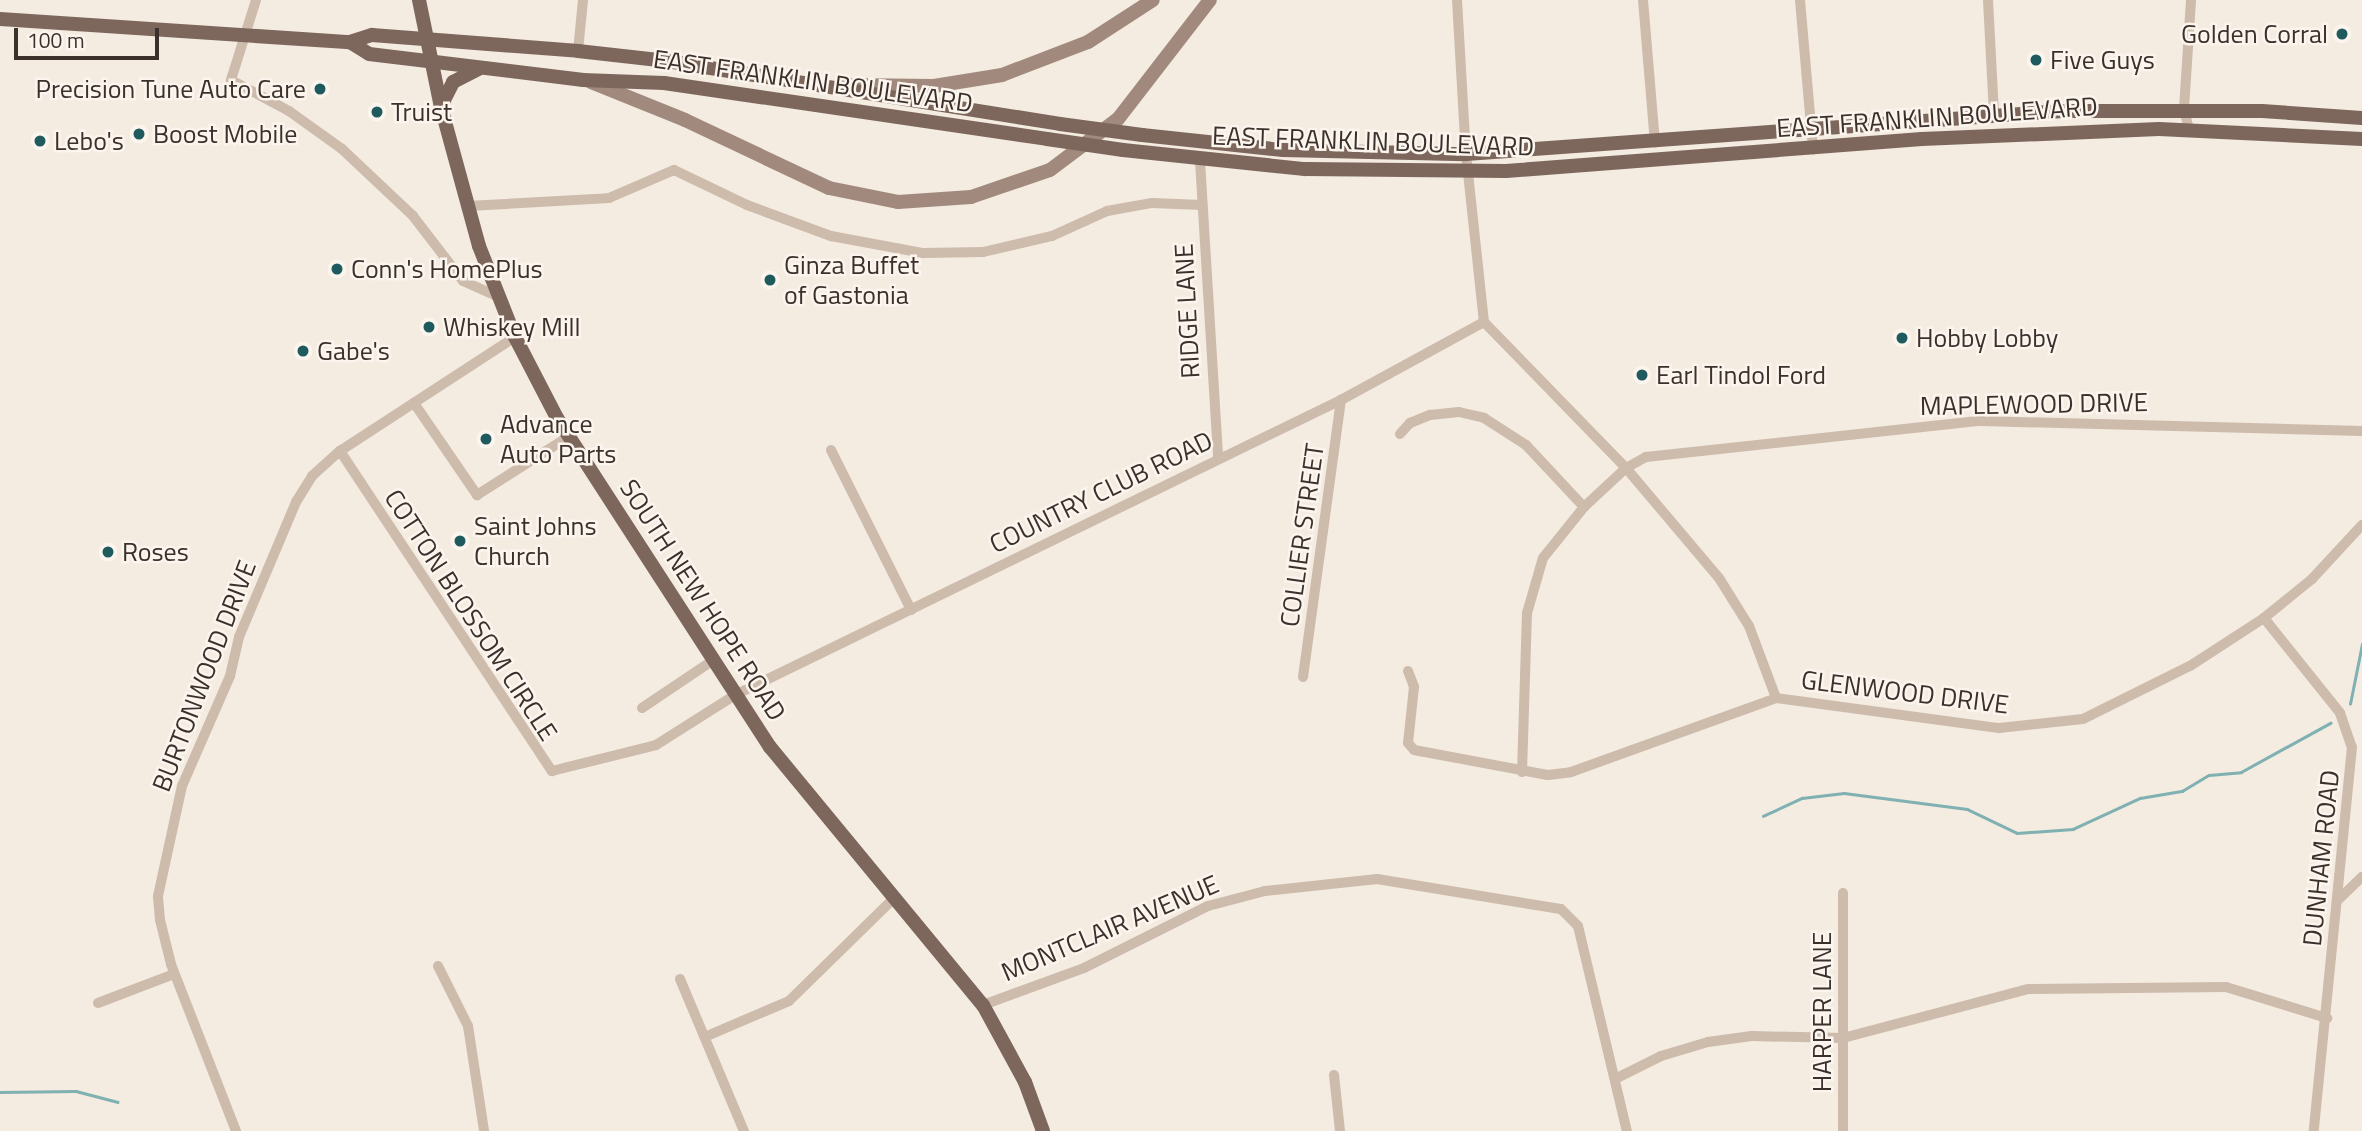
<!DOCTYPE html>
<html>
<head>
<meta charset="utf-8">
<style>
  body { margin:0 }
  #map { position:relative; width:2362px; height:1131px; overflow:hidden; background:#f4ebe1; font-family:"Titillium Web",sans-serif }
  div>[style] { position:absolute }
  .stream>* { height:2.5px; margin:-1.25px; padding:0 1.25px; transform-origin:1.25px; border-radius:1.25px; background:#7fb0b2 }
  .minor>* { height:10px; margin:-5px; padding:0 5px; transform-origin:5px; border-radius:5px; background:#cdbbac }
  .secondary>* { height:14px; margin:-7px; padding:0 7px; transform-origin:7px; border-radius:7px; background:#a18a7d }
  .primary>* { height:14px; margin:-7px; padding:0 7px; transform-origin:7px; border-radius:7px; background:#7d675c }
  .primary-bridge>* { height:14px; margin:-7px; padding:0 7px; transform-origin:7px; border-radius:7px; background:#7d675c }
  .dots>* { width:19px; height:19px; translate:-50% -50%; box-sizing:border-box; border:4px solid #fbf5ee; border-radius:50% }
  span { translate:-50% -50%; white-space:nowrap; text-align:center; line-height:1.15; -webkit-text-stroke:5px #fbf5ee; paint-order:stroke }
  .poi-label { font-size:26px; color:#3b302b }
  .right { translate:-100% -50%; text-align:right }
  .left { translate:0 -50%; text-align:left }
  .street-label { font-size:26px; color:#3b302b }
  .scale { position:absolute; left:14px; top:28px; width:145px; height:32px; box-sizing:border-box; border:4px solid #3b302b; border-top:0; padding-left:9px; font-size:21px; line-height:24px; white-space:nowrap; color:#3b302b; -webkit-text-stroke:5px #fbf5ee; paint-order:stroke }
</style>
</head>
<body>
<div id="map">
  <div class="stream">
    <i style="left:2350px;top:704px;width:61px;rotate:-78.7deg"></i>
    <i style="left:1763px;top:816px;width:43px;rotate:-24.8deg"></i>
    <i style="left:1802px;top:798px;width:42px;rotate:-6.8deg"></i>
    <i style="left:1844px;top:793px;width:124px;rotate:7.4deg"></i>
    <i style="left:1967px;top:809px;width:55px;rotate:25.6deg"></i>
    <i style="left:2017px;top:833px;width:56px;rotate:-4.1deg"></i>
    <i style="left:2073px;top:829px;width:74px;rotate:-24.8deg"></i>
    <i style="left:2140px;top:798px;width:43px;rotate:-9.5deg"></i>
    <i style="left:2182px;top:791px;width:31px;rotate:-31deg"></i>
    <i style="left:2209px;top:775px;width:32px;rotate:-5deg"></i>
    <i style="left:2241px;top:772px;width:102px;rotate:-28.8deg"></i>
    <i style="left:0;top:1092px;width:76px;rotate:-0.8deg"></i>
    <i style="left:76px;top:1091px;width:43px;rotate:14.7deg"></i>
  </div>
  <div class="minor">
    <i style="left:256px;top:0;width:84px;rotate:107.4deg"></i>
    <i style="left:231px;top:80px;width:66px;rotate:28.1deg"></i>
    <i style="left:289px;top:111px;width:65px;rotate:35.6deg"></i>
    <i style="left:342px;top:149px;width:98px;rotate:43.3deg"></i>
    <i style="left:413px;top:216px;width:82px;rotate:52.4deg"></i>
    <i style="left:463px;top:281px;width:36px;rotate:24deg"></i>
    <i style="left:1457px;top:0;width:154px;rotate:86.7deg"></i>
    <i style="left:1466px;top:154px;width:169px;rotate:83.9deg"></i>
    <i style="left:1643px;top:0;width:143px;rotate:85.2deg"></i>
    <i style="left:1800px;top:0;width:150px;rotate:85deg"></i>
    <i style="left:1988px;top:0;width:114px;rotate:87deg"></i>
    <i style="left:578px;top:51px;width:51px;rotate:-84.4deg"></i>
    <i style="left:2189px;top:130px;width:22px;rotate:-103deg"></i>
    <i style="left:2184px;top:109px;width:109px;rotate:-86.3deg"></i>
    <i style="left:1200px;top:161px;width:298px;rotate:86.5deg"></i>
    <i style="left:468px;top:206px;width:141px;rotate:-3.2deg"></i>
    <i style="left:609px;top:198px;width:71px;rotate:-23.3deg"></i>
    <i style="left:674px;top:170px;width:81px;rotate:25.6deg"></i>
    <i style="left:747px;top:205px;width:90px;rotate:20.3deg"></i>
    <i style="left:831px;top:236px;width:94px;rotate:10.5deg"></i>
    <i style="left:923px;top:253px;width:60px;rotate:-1deg"></i>
    <i style="left:983px;top:252px;width:71px;rotate:-13.1deg"></i>
    <i style="left:1052px;top:236px;width:60px;rotate:-24.4deg"></i>
    <i style="left:1107px;top:211px;width:46px;rotate:-10.1deg"></i>
    <i style="left:1152px;top:203px;width:50px;rotate:2.3deg"></i>
    <i style="left:1484px;top:322px;width:204px;rotate:45.8deg"></i>
    <i style="left:1626px;top:468px;width:144px;rotate:49.8deg"></i>
    <i style="left:1719px;top:578px;width:57px;rotate:58deg"></i>
    <i style="left:1749px;top:626px;width:77px;rotate:69.4deg"></i>
    <i style="left:1776px;top:698px;width:225px;rotate:7.7deg"></i>
    <i style="left:1999px;top:728px;width:84px;rotate:-6.1deg"></i>
    <i style="left:2083px;top:719px;width:119px;rotate:-26.4deg"></i>
    <i style="left:2190px;top:666px;width:88px;rotate:-33deg"></i>
    <i style="left:2264px;top:618px;width:62px;rotate:-39.1deg"></i>
    <i style="left:2312px;top:579px;width:74px;rotate:-47.2deg"></i>
    <i style="left:414px;top:403px;width:112px;rotate:55.6deg"></i>
    <i style="left:477px;top:495px;width:108px;rotate:-32.5deg"></i>
    <i style="left:1400px;top:434px;width:15px;rotate:-48deg"></i>
    <i style="left:1410px;top:423px;width:22px;rotate:-22deg"></i>
    <i style="left:1430px;top:415px;width:29px;rotate:-6deg"></i>
    <i style="left:1459px;top:412px;width:26px;rotate:13deg"></i>
    <i style="left:1484px;top:418px;width:50px;rotate:32.7deg"></i>
    <i style="left:1526px;top:445px;width:85px;rotate:46.9deg"></i>
    <i style="left:831px;top:450px;width:179px;rotate:63.4deg"></i>
    <i style="left:340px;top:451px;width:384px;rotate:56.5deg"></i>
    <i style="left:552px;top:771px;width:107px;rotate:-14deg"></i>
    <i style="left:656px;top:745px;width:93px;rotate:-32.3deg"></i>
    <i style="left:735px;top:695px;width:674px;rotate:-25.96deg"></i>
    <i style="left:1341px;top:400px;width:163px;rotate:-28.6deg"></i>
    <i style="left:2264px;top:618px;width:122px;rotate:51.3deg"></i>
    <i style="left:2340px;top:713px;width:36px;rotate:71deg"></i>
    <i style="left:2352px;top:747px;width:386px;rotate:95.7deg"></i>
    <i style="left:1408px;top:671px;width:17px;rotate:69deg"></i>
    <i style="left:1414px;top:687px;width:56px;rotate:96.1deg"></i>
    <i style="left:1408px;top:743px;width:9px;rotate:49deg"></i>
    <i style="left:1414px;top:750px;width:136px;rotate:10.6deg"></i>
    <i style="left:1548px;top:775px;width:23px;rotate:-7deg"></i>
    <i style="left:1571px;top:772px;width:218px;rotate:-19.8deg"></i>
    <i style="left:1303px;top:677px;width:280px;rotate:-82.2deg"></i>
    <i style="left:642px;top:708px;width:84px;rotate:-33.9deg"></i>
    <i style="left:1522px;top:772px;width:159px;rotate:-88.2deg"></i>
    <i style="left:1527px;top:613px;width:57px;rotate:-73.8deg"></i>
    <i style="left:1543px;top:558px;width:65px;rotate:-51.2deg"></i>
    <i style="left:1584px;top:507px;width:57px;rotate:-42.9deg"></i>
    <i style="left:1626px;top:468px;width:23px;rotate:-29deg"></i>
    <i style="left:1646px;top:457px;width:336px;rotate:-6.2deg"></i>
    <i style="left:1980px;top:421px;width:382px;rotate:1.5deg"></i>
    <i style="left:1843px;top:893px;width:238px;rotate:90deg"></i>
    <i style="left:2338px;top:900px;width:33px;rotate:-44deg"></i>
    <i style="left:438px;top:966px;width:67px;rotate:63.4deg"></i>
    <i style="left:468px;top:1026px;width:106px;rotate:81.3deg"></i>
    <i style="left:680px;top:979px;width:165px;rotate:67.2deg"></i>
    <i style="left:98px;top:1003px;width:81px;rotate:-20.9deg"></i>
    <i style="left:983px;top:1005px;width:108px;rotate:-20.1deg"></i>
    <i style="left:1084px;top:968px;width:139px;rotate:-26.6deg"></i>
    <i style="left:1208px;top:906px;width:59px;rotate:-14.7deg"></i>
    <i style="left:1265px;top:891px;width:113px;rotate:-6.1deg"></i>
    <i style="left:1377px;top:879px;width:186px;rotate:9.3deg"></i>
    <i style="left:1561px;top:909px;width:24px;rotate:45deg"></i>
    <i style="left:1578px;top:926px;width:211px;rotate:76.6deg"></i>
    <i style="left:707px;top:1036px;width:89px;rotate:-23.1deg"></i>
    <i style="left:789px;top:1001px;width:147px;rotate:-44.4deg"></i>
    <i style="left:1334px;top:1075px;width:56px;rotate:83.9deg"></i>
    <i style="left:1615px;top:1079px;width:51px;rotate:-26.6deg"></i>
    <i style="left:1661px;top:1056px;width:49px;rotate:-16.6deg"></i>
    <i style="left:1708px;top:1042px;width:44px;rotate:-7.8deg"></i>
    <i style="left:1752px;top:1036px;width:91px;rotate:1.3deg"></i>
    <i style="left:1843px;top:1038px;width:192px;rotate:-14.8deg"></i>
    <i style="left:2029px;top:989px;width:197px;rotate:-0.6deg"></i>
    <i style="left:2226px;top:987px;width:106px;rotate:17.1deg"></i>
    <i style="left:236px;top:1131px;width:179px;rotate:-111.3deg"></i>
    <i style="left:171px;top:964px;width:45px;rotate:-104deg"></i>
    <i style="left:160px;top:920px;width:24px;rotate:-95deg"></i>
    <i style="left:158px;top:896px;width:113px;rotate:-77.7deg"></i>
    <i style="left:182px;top:786px;width:120px;rotate:-66.4deg"></i>
    <i style="left:230px;top:676px;width:40px;rotate:-77deg"></i>
    <i style="left:239px;top:637px;width:147px;rotate:-67.1deg"></i>
    <i style="left:296px;top:502px;width:31px;rotate:-58deg"></i>
    <i style="left:312px;top:476px;width:38px;rotate:-42deg"></i>
    <i style="left:340px;top:451px;width:209px;rotate:-33.1deg"></i>
  </div>
  <div class="secondary">
    <i style="left:591px;top:82px;width:101px;rotate:22deg"></i>
    <i style="left:685px;top:120px;width:159px;rotate:25.3deg"></i>
    <i style="left:829px;top:188px;width:70px;rotate:11.5deg"></i>
    <i style="left:898px;top:202px;width:73px;rotate:-3.9deg"></i>
    <i style="left:971px;top:197px;width:83px;rotate:-18.9deg"></i>
    <i style="left:1050px;top:170px;width:85px;rotate:-36.9deg"></i>
    <i style="left:1118px;top:119px;width:150px;rotate:-52.3deg"></i>
    <i style="left:845px;top:85px;width:89px;rotate:0.6deg"></i>
    <i style="left:934px;top:86px;width:69px;rotate:-9.2deg"></i>
    <i style="left:1002px;top:75px;width:92px;rotate:-21deg"></i>
    <i style="left:1088px;top:42px;width:77px;rotate:-32.9deg"></i>
  </div>
  <div class="primary">
    <i style="left:419px;top:0;width:109px;rotate:78.4deg"></i>
    <i style="left:441px;top:107px;width:144px;rotate:74.7deg"></i>
    <i style="left:479px;top:246px;width:98px;rotate:68.4deg"></i>
    <i style="left:515px;top:337px;width:91px;rotate:62.6deg"></i>
    <i style="left:557px;top:418px;width:392px;rotate:57.1deg"></i>
    <i style="left:770px;top:747px;width:335px;rotate:50.5deg"></i>
    <i style="left:983px;top:1005px;width:88px;rotate:61.4deg"></i>
    <i style="left:1025px;top:1082px;width:52px;rotate:69.8deg"></i>
    <i style="left:0;top:19px;width:351px;rotate:3.8deg"></i>
    <i style="left:350px;top:42px;width:23px;rotate:-18deg"></i>
    <i style="left:372px;top:35px;width:207px;rotate:4.4deg"></i>
    <i style="left:578px;top:51px;width:90px;rotate:6.4deg"></i>
    <i style="left:667px;top:61px;width:398px;rotate:9.1deg"></i>
    <i style="left:350px;top:42px;width:22px;rotate:32deg"></i>
    <i style="left:369px;top:54px;width:216px;rotate:6.9deg"></i>
    <i style="left:583px;top:80px;width:81px;rotate:2.1deg"></i>
    <i style="left:664px;top:83px;width:387px;rotate:8.3deg"></i>
    <i style="left:441px;top:106px;width:27px;rotate:-63deg"></i>
    <i style="left:453px;top:82px;width:29px;rotate:-27deg"></i>
    <i style="left:1142px;top:135px;width:142px;rotate:6.1deg"></i>
    <i style="left:1283px;top:150px;width:183px;rotate:1.3deg"></i>
    <i style="left:1466px;top:154px;width:598px;rotate:-4.13deg"></i>
    <i style="left:2062px;top:111px;width:200px"></i>
    <i style="left:2262px;top:111px;width:100px;rotate:4deg"></i>
    <i style="left:1123px;top:150px;width:183px;rotate:6deg"></i>
    <i style="left:1305px;top:169px;width:201px;rotate:0.6deg"></i>
    <i style="left:1506px;top:171px;width:417px;rotate:-4.4deg"></i>
    <i style="left:1922px;top:139px;width:237px;rotate:-2.4deg"></i>
    <i style="left:2159px;top:129px;width:203px;rotate:2.8deg"></i>
  </div>
  <div class="primary-bridge">
    <i style="left:1060px;top:124px;width:83px;rotate:7.6deg"></i>
    <i style="left:1047px;top:139px;width:77px;rotate:8.2deg"></i>
  </div>
  <div class="dots">
    <i style="left:2342px;top:34px;background:#1f5a5e"></i>
    <i style="left:2036px;top:60px;background:#1f5a5e"></i>
    <i style="left:320px;top:89px;background:#1f5a5e"></i>
    <i style="left:377px;top:112px;background:#1f5a5e"></i>
    <i style="left:139px;top:134px;background:#1f5a5e"></i>
    <i style="left:40px;top:141px;background:#1f5a5e"></i>
    <i style="left:337px;top:269px;background:#1f5a5e"></i>
    <i style="left:770px;top:280px;background:#1f5a5e"></i>
    <i style="left:429px;top:327px;background:#1f5a5e"></i>
    <i style="left:1902px;top:338px;background:#1f5a5e"></i>
    <i style="left:303px;top:351px;background:#1f5a5e"></i>
    <i style="left:1642px;top:375px;background:#1f5a5e"></i>
    <i style="left:486px;top:439px;background:#1f5a5e"></i>
    <i style="left:460px;top:541px;background:#1f5a5e"></i>
    <i style="left:108px;top:552px;background:#1f5a5e"></i>
  </div>
  <div class="poi-label">
    <span class="right" style="left:2328px;top:34px">Golden Corral</span>
    <span class="left" style="left:2050px;top:60px">Five Guys</span>
    <span class="right" style="left:306px;top:89px">Precision Tune Auto Care</span>
    <span class="left" style="left:391px;top:112px">Truist</span>
    <span class="left" style="left:153px;top:134px">Boost Mobile</span>
    <span class="left" style="left:54px;top:141px">Lebo's</span>
    <span class="left" style="left:784px;top:280px">Ginza Buffet<br>of Gastonia</span>
    <span class="left" style="left:351px;top:269px">Conn's HomePlus</span>
    <span class="left" style="left:443px;top:327px">Whiskey Mill</span>
    <span class="left" style="left:1916px;top:338px">Hobby Lobby</span>
    <span class="left" style="left:317px;top:351px">Gabe's</span>
    <span class="left" style="left:1656px;top:375px">Earl Tindol Ford</span>
    <span class="left" style="left:500px;top:439px">Advance<br>Auto Parts</span>
    <span class="left" style="left:474px;top:541px">Saint Johns<br>Church</span>
    <span class="left" style="left:122px;top:552px">Roses</span>
  </div>
  <div class="street-label">
    <span style="left:813px;top:81px;rotate:8deg">EAST FRANKLIN BOULEVARD</span>
    <span style="left:1937px;top:117px;rotate:-4deg">EAST FRANKLIN BOULEVARD</span>
    <span style="left:1373px;top:141px;rotate:2deg">EAST FRANKLIN BOULEVARD</span>
    <span style="left:1187px;top:311px;rotate:-93deg">RIDGE LANE</span>
    <span style="left:2034px;top:404px;rotate:-1deg">MAPLEWOOD DRIVE</span>
    <span style="left:1101px;top:492px;rotate:-26deg">COUNTRY CLUB ROAD</span>
    <span style="left:1302px;top:535px;rotate:-82deg">COLLIER STREET</span>
    <span style="left:703px;top:600px;rotate:57deg">SOUTH NEW HOPE ROAD</span>
    <span style="left:471px;top:615px;rotate:57deg">COTTON BLOSSOM CIRCLE</span>
    <span style="left:204px;top:676px;rotate:-69deg">BURTONWOOD DRIVE</span>
    <span style="left:1905px;top:692px;rotate:7deg">GLENWOOD DRIVE</span>
    <span style="left:2321px;top:858px;rotate:-84deg">DUNHAM ROAD</span>
    <span style="left:1110px;top:928px;rotate:-23deg">MONTCLAIR AVENUE</span>
    <span style="left:1822px;top:1012px;rotate:-90deg">HARPER LANE</span>
  </div>
  <div class="scale">100 m</div>
</div>
</body>
</html>
